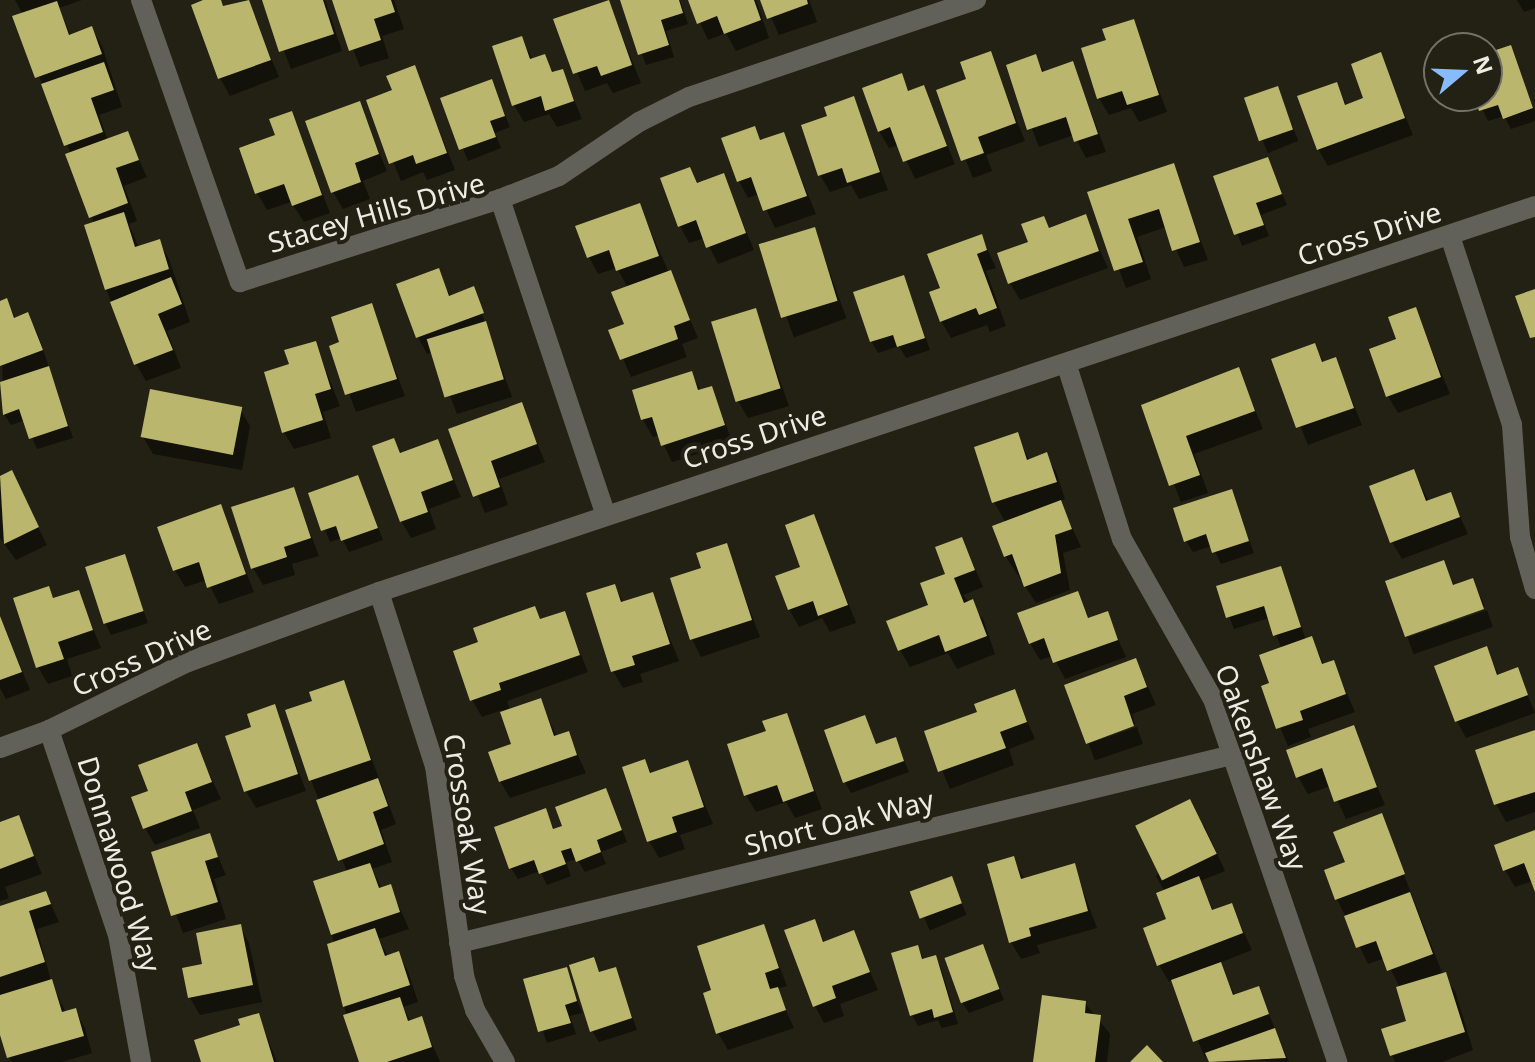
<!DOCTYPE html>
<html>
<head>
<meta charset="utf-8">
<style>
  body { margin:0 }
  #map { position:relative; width:1535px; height:1062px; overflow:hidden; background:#222114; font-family:"Noto Sans",sans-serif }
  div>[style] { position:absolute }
  .shadow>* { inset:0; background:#0007; transform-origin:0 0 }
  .building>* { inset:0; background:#bbb66d; transform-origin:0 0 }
  .minor>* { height:20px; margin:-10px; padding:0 10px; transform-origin:10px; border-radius:10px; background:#61615a }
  span { translate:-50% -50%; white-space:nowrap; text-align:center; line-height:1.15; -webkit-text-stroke:8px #222114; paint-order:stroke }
  .street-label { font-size:28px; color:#edece4 }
  .north { position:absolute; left:1423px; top:32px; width:80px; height:80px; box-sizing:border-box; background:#222114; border:2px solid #737267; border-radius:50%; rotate:71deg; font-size:22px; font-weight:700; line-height:32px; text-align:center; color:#edece4 }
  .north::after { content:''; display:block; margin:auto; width:28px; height:36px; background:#87bbfc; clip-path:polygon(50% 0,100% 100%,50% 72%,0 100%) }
</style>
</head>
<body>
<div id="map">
  <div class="shadow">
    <i style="clip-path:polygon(15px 0,82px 0,59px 8px,71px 36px,92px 29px,102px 46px,122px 107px,99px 115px,108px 141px,127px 134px,147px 177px,124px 186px,137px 221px,129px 224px,139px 248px,159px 241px,169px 259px,190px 322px,167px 331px,181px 368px,146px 381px,136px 364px,106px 289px,94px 224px,71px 154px,15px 18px,23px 15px)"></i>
    <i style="clip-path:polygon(209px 0,220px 0,224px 7px,247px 0,279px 77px,230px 96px,220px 78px)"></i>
    <i style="clip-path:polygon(264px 0,325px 0,342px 51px,291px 69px)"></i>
    <i style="clip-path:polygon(334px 0,394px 0,404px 29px,382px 36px,389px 58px,360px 67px)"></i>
    <i style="clip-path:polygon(622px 0,680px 0,688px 24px,666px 31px,674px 57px,646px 65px)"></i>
    <i style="clip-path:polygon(690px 0,756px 0,769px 38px,736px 51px,726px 33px,708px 40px)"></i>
    <i style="clip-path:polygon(763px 0,809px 0,817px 22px,779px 35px)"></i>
    <i style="clip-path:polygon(1535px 0,1535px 8px,1524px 12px,1517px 0)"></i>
    <i style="clip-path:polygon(608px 1px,641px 83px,613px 93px,607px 83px,585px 91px,555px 20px)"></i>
    <i style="clip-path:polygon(1133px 21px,1167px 112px,1139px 122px,1131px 108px,1109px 115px,1099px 98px,1108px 42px)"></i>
    <i style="clip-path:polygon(522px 39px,533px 60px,544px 56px,554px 74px,562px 71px,582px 119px,557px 127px,549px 114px,524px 122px,514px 105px)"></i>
    <i style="clip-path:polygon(1510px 47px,1535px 112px,1535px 121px,1511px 129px,1504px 116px,1488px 121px,1476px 96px,1487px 96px,1487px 55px)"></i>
    <i style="clip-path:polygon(990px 54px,1025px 141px,986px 155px,992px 171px,973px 178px,938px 91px,968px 81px)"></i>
    <i style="clip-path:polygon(1380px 55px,1413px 135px,1328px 166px,1318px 149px,1336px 84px,1347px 106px,1366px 99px)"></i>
    <i style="clip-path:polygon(1035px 57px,1045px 73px,1073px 64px,1106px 152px,1086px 158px,1074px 135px,1039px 147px,1008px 66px)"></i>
    <i style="clip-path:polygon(414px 67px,455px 170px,427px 180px,423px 172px,401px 181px,368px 101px,394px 91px)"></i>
    <i style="clip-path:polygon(901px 76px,910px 93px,923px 88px,955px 164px,915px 179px,899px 145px,889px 148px,879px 131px)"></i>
    <i style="clip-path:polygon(491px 82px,510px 127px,495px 133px,501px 148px,468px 161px,443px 99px)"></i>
    <i style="left:1277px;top:88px;width:57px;height:33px;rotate:68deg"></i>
    <i style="clip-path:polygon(853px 99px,888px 190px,859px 199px,851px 185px,830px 192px,820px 175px)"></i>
    <i style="clip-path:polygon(359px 104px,387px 171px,363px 181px,370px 199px,343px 209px,333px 192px)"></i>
    <i style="clip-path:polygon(291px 113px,330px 213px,304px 222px,291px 202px,267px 210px,257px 193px)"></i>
    <i style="clip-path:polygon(754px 128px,762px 142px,783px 134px,816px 214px,775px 228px,759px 194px,748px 198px,739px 181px)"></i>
    <i style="clip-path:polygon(1267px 159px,1287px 205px,1261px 215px,1269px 236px,1242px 246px,1216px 177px)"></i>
    <i style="clip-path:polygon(1173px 166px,1208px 260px,1184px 267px,1166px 227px,1137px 237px,1151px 279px,1126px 288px,1090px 193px)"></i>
    <i style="clip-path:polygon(690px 169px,699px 185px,723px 176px,754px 250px,718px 264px,705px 238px,689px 243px,680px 226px)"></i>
    <i style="clip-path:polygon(639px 205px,698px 338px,682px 344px,687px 357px,631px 377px,611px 331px,626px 326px,628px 288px,617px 268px,598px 274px,589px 257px)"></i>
    <i style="clip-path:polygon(1085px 217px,1108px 268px,1020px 300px,1010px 283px,1044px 218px,1050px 230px)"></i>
    <i style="left:814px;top:229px;width:95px;height:56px;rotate:70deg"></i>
    <i style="clip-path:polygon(981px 236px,996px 268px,986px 271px,1006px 326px,990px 332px,987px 325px,951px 338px,941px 321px,942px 289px)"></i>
    <i style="clip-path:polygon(438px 271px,451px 297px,473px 289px,512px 397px,457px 414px,433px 352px,427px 354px,418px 337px)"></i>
    <i style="clip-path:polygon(904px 277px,930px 350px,906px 358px,899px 346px,878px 353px,871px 341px)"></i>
    <i style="clip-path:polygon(6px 301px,16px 319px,27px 315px,37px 332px,73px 438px,37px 449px,25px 420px,11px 425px,4px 414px,0 303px)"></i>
    <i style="clip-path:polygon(371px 306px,405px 396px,356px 412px,331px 347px,342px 344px)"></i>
    <i style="clip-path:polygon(755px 310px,789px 406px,748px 418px,738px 401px)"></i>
    <i style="clip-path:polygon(1415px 310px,1450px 394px,1398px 413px,1388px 396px,1399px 340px)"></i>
    <i style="clip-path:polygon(315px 343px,340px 406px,323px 412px,331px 438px,294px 449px,284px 432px,291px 366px)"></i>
    <i style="clip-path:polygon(1314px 345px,1324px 363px,1335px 359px,1362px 425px,1308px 445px,1274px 360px)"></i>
    <i style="clip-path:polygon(1238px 369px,1263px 429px,1194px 454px,1208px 493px,1181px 502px,1143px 406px)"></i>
    <i style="clip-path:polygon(691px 374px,701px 391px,711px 388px,733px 443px,672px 462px,659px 435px,653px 437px,643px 420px,634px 391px)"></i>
    <i style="clip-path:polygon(521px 405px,545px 462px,499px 479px,508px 505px,485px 513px,451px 430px)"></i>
    <i style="clip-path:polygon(240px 409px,250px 426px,242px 470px,153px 454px,143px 437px)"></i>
    <i style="clip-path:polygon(1017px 435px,1030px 461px,1046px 455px,1056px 472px,1065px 499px,1060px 501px,1081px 547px,1063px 553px,1070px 590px,1036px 603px,1006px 557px,995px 527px,1006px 523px,994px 502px)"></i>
    <i style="clip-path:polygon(394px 440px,402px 454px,437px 441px,461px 497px,429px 509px,436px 529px,411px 538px,401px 521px)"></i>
    <i style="clip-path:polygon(1414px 471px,1429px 502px,1450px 494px,1468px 534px,1402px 559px,1392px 542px)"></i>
    <i style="clip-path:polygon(11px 473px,47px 545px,16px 560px,0 538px,0 478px)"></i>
    <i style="clip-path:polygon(358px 477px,383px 540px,349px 552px,342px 538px,330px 542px,310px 494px)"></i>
    <i style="clip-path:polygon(293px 489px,319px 556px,292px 564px,295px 575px,263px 585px,253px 568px)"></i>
    <i style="clip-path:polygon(1231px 492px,1254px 553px,1221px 564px,1212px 546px,1193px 552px,1186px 541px)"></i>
    <i style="clip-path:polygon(220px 506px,254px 592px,219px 604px,207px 580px,185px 587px,175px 570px)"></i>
    <i style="clip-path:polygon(814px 517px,856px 623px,830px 632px,822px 618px,799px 627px,789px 609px)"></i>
    <i style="clip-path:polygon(962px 539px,983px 587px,963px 595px,983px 619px,995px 654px,957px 669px,948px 653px,910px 667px,900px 650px,948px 575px)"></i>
    <i style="clip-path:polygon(726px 546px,760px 637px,701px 657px,692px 639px,704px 570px)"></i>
    <i style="clip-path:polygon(124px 556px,148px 623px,111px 635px,105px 623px)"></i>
    <i style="clip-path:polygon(1443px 563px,1455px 586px,1472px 580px,1485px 606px,1407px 635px)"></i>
    <i style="clip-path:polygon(1280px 568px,1306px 640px,1311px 638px,1325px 666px,1333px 662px,1355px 712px,1308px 729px,1311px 737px,1288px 746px,1263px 687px,1272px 684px,1282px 649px,1269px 618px,1234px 629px,1218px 588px)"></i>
    <i style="clip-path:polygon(614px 586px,624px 603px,652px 594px,679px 661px,640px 674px,643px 682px,623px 688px,613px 671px)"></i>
    <i style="clip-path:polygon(48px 589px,55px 600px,78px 592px,101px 648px,67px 659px,72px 676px,48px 684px,38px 667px)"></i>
    <i style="clip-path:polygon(1077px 593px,1090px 620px,1107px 614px,1126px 657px,1065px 679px,1053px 656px,1040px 660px,1030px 643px)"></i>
    <i style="clip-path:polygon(534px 608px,542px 621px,564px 613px,588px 672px,507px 701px,510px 711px,540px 700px,557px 737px,568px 733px,586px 773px,510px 798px,500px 781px,513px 745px,502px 710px,482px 717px,472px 700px,481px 644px)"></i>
    <i style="left:1487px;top:610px;width:18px;height:84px;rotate:71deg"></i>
    <i style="clip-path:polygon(0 616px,30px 690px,6px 699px,0 688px)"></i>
    <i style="clip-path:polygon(1486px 649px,1499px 676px,1517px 670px,1535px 713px,1466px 738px,1457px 721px)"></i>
    <i style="clip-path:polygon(1136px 661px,1156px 705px,1132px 714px,1135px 724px,1087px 742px)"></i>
    <i style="clip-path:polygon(343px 682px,396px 824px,381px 830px,392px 862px,372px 869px,382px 889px,390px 886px,409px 929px,379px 939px,388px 957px,398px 954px,408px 971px,418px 1002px,403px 1007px,411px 1022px,421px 1019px,440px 1062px,361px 1062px,344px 1006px,332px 934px,347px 872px,311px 780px,315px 703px)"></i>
    <i style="clip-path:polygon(1014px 691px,1035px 739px,1009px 749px,1014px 765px,950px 789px,926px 732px,979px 713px)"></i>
    <i style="clip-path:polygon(274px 707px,306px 791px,256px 808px,246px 791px,254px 728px)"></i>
    <i style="clip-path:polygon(786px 716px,822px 809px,795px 818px,786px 802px,756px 812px,746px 795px,768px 733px)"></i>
    <i style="clip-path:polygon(864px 718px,877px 746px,895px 740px,909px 772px,851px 793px,845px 782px)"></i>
    <i style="left:1137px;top:727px;width:18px;height:51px;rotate:71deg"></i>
    <i style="clip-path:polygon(1353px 728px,1385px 805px,1346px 819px,1331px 786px,1308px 794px,1298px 777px)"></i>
    <i style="clip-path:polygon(1535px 732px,1535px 812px,1506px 822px,1496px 804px)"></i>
    <i style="clip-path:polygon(196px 745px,221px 799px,193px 810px,200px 828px,155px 845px,145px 828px,151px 792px)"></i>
    <i style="clip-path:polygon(644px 761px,652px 774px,687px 762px,713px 824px,680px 835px,685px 849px,659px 858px,649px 841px)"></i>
    <i style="clip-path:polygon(611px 801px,627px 842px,601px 852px,606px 864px,585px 872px,577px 859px,566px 862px,571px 876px,547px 885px,540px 871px,518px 879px,511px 868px,545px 810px,555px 831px)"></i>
    <i style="clip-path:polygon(1381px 816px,1443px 975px,1455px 991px,1473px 1050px,1442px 1062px,1395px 1062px,1392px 1055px,1409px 1022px,1400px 988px,1385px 958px,1368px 964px,1337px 899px,1347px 863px)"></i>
    <i style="clip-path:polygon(18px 818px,42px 874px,5px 887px,9px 898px,0 901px,0 824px)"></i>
    <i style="clip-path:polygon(1204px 825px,1225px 871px,1200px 881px,1214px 912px,1231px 905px,1252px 950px,1219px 963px,1235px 996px,1258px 988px,1289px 1062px,1205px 1058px,1173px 980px,1169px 982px,1159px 965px,1169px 920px,1165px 892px,1156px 876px)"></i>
    <i style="clip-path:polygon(1535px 832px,1535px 887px,1533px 881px,1515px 887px,1505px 870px)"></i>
    <i style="clip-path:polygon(209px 836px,226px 875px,214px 879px,226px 919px,183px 933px,153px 853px)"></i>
    <i style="clip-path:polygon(1013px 858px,1025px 880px,1074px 866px,1097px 928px,1037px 945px,1040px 953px,1021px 959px,1011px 942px)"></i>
    <i style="left:951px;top:878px;width:40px;height:40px;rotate:67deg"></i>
    <i style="clip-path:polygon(46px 893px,59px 922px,37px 929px,51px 981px,66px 1013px,75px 1010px,85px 1028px,92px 1053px,62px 1062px,11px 1062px,0 1028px,0 908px)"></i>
    <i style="clip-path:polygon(814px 922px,825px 943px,853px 933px,878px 990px,840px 1004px,844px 1016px,824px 1023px,815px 1006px)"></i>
    <i style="clip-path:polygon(240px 926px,249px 943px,262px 1002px,200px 1015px,190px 998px,205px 965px)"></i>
    <i style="clip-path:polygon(764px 926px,787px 986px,776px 989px,794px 1028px,728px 1050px,718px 1033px,714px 991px)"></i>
    <i style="clip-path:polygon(917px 947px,925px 960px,935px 957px,941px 968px,958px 1024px,942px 1028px,938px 1020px,918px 1026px,912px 1015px)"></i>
    <i style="clip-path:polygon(982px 947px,1004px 1000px,969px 1013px,962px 1002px)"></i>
    <i style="clip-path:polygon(593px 959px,601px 974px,615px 969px,637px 1030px,599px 1042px,592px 1031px)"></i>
    <i style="clip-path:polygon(566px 969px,582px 1013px,570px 1016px,576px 1034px,547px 1043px,526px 981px)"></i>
    <i style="clip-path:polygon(1085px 1003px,1110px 1034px,1107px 1062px,1035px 1062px)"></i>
    <i style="clip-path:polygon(258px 1015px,277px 1062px,203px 1062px,243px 1027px)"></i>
  </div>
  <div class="building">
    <i style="clip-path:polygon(203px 0,221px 0,223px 6px,249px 0,271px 60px,218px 79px,191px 5px)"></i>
    <i style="clip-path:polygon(262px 0,323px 0,334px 34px,279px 52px)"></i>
    <i style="clip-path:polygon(332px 0,391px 0,395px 12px,374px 19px,381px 40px,349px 51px)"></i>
    <i style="clip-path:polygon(609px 0,632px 65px,601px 76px,597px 66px,573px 74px,553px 19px)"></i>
    <i style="clip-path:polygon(620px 0,679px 0,683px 13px,661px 20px,669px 45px,638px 55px)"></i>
    <i style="clip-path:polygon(688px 0,754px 0,761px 20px,724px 34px,717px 16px,697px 24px)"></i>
    <i style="clip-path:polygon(760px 0,807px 0,808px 4px,767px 19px)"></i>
    <i style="clip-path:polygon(57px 1px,69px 35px,92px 26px,102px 54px,35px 78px,12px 16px)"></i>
    <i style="clip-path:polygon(1134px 19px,1159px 95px,1127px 105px,1122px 91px,1097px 99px,1081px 48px,1106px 40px,1102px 29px)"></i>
    <i style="clip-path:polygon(522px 36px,530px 59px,545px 54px,552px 72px,563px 69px,574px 101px,545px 111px,541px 96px,512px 106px,492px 46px)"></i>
    <i style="clip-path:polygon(1511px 45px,1533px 108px,1503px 119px,1498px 105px,1479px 111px,1474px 96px,1487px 96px,1487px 53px)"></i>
    <i style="clip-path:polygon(991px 51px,1016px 123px,978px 137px,984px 153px,961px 161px,936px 90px,966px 79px,960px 62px)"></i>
    <i style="clip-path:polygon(1381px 52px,1405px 118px,1317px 150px,1297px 96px,1337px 82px,1345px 105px,1363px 98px,1351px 64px)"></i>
    <i style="clip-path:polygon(1036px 54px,1042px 72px,1073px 61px,1098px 134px,1074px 142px,1066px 117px,1027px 130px,1006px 65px)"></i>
    <i style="clip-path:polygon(104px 62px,114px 90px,91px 98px,103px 132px,64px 146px,41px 84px)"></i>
    <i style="clip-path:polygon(415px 65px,447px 153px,416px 164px,413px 155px,389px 164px,366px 100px,392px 90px,386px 76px)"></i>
    <i style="clip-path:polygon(902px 73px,908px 91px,924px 85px,947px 146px,903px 162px,890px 127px,878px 132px,862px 88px)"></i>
    <i style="clip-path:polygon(492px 79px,505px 116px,490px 121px,496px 137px,459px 150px,440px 98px)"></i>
    <i style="left:1278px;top:86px;width:46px;height:36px;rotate:71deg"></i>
    <i style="clip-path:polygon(854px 96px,880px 172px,847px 183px,842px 168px,818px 176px,801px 125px,827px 116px,824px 107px)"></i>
    <i style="clip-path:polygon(360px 101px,379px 154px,355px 163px,361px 182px,331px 193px,305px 121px)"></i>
    <i style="clip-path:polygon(292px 111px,322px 195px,292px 206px,284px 184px,255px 194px,239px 148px,275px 135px,269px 119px)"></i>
    <i style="clip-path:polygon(755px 126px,760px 140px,784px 132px,807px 196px,763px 211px,751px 177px,737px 182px,721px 138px)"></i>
    <i style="clip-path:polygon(128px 131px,139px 160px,116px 168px,128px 203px,89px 218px,65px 154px)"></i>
    <i style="clip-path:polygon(1268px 157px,1282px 194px,1256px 203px,1264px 225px,1234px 235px,1213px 176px)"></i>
    <i style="clip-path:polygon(1174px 163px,1200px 242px,1172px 251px,1159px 209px,1128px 219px,1143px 262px,1114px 271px,1087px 192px)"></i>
    <i style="clip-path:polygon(690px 167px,697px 183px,724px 173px,746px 233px,706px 248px,696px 220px,678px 227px,660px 178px)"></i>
    <i style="clip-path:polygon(640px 203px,659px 256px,616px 271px,609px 250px,587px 258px,575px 226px)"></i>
    <i style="clip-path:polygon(124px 212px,135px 247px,160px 239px,169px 269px,105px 290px,84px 225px)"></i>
    <i style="clip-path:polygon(1086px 214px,1099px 251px,1008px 284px,997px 253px,1028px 242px,1021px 224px,1044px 216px,1049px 228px)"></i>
    <i style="left:815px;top:227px;width:77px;height:59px;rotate:73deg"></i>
    <i style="clip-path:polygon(982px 234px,987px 250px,977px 254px,997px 308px,979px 315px,976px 308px,940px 322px,929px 292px,940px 288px,927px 254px)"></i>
    <i style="clip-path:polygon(439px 268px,449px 296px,474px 286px,484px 313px,416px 338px,396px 284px)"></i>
    <i style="clip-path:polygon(671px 270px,690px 320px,674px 326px,678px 339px,620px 360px,608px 330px,624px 324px,611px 292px)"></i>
    <i style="clip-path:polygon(904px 275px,925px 338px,897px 347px,893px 335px,870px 342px,853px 292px)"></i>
    <i style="clip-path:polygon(171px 277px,182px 304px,158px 314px,173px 350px,134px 365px,110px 302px)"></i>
    <i style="clip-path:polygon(1535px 289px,1535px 337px,1530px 338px,1515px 296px)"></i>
    <i style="clip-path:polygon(7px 298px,14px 318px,28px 312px,43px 350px,0 366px,0 301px)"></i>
    <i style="clip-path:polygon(372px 303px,397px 379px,345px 395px,329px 346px,339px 342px,331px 317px)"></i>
    <i style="clip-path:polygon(1416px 307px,1441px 377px,1386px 397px,1369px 349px,1396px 339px,1388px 317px)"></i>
    <i style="left:756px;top:308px;width:84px;height:47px;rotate:73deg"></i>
    <i style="left:486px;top:321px;width:61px;height:62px;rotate:73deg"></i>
    <i style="clip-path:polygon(316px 341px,331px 389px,315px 394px,323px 420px,282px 433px,264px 372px,289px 364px,284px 350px)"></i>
    <i style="clip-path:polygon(1315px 343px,1322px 362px,1336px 357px,1354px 408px,1296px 428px,1271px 359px)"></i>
    <i style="clip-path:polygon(49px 366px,68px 426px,29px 439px,19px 409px,3px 415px,0 382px)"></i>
    <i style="clip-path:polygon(1239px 367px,1255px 411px,1186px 436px,1200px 475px,1169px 486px,1141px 405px)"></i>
    <i style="clip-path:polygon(692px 371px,698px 390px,712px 386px,725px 425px,661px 446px,652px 417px,641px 420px,632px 390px)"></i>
    <i style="left:150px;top:389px;width:94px;height:49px;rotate:11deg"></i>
    <i style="clip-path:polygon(522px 402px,537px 444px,491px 461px,500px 487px,473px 497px,448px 429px)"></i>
    <i style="clip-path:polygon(1018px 432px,1027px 460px,1047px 452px,1057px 482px,992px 503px,974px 447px)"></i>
    <i style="clip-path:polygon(394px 438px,400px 453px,438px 439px,453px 480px,421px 492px,428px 512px,400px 522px,372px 446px)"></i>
    <i style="clip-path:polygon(1414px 469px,1426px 501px,1451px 492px,1460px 517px,1390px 543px,1369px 486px)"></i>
    <i style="clip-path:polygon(12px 470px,39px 527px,4px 544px,0 476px)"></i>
    <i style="clip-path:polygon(358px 475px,378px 528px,341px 541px,336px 526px,321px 531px,308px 493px)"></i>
    <i style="clip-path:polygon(294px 487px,311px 538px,284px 547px,287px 557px,251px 569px,231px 507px)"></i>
    <i style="clip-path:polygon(1232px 489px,1249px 541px,1212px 553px,1206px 534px,1184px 542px,1173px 508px)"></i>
    <i style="clip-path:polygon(1061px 500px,1072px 529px,1055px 535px,1061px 573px,1024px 587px,1012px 554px,1004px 557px,992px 526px)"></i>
    <i style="clip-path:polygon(221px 504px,246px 574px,207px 588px,199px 562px,173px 571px,157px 527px)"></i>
    <i style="clip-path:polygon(814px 514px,848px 605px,818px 616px,813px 601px,788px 610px,775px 576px,800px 567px,785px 525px)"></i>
    <i style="clip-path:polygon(962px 537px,975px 570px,954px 578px,964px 603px,973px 599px,987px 636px,945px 652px,939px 635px,898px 651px,886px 621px,928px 605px,920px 583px,945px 574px,935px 547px)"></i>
    <i style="clip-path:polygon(727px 543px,752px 620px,690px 640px,670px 578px,701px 568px,696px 553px)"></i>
    <i style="left:125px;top:554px;width:60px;height:42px;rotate:72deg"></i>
    <i style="clip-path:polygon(1444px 560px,1453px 585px,1473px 578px,1484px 609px,1405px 637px,1385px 581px)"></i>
    <i style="clip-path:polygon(1281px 566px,1301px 627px,1273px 636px,1264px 606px,1226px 618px,1216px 586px)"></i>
    <i style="clip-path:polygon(615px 584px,621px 602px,653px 592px,670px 644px,632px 656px,635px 665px,611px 672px,586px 593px)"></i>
    <i style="clip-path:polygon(49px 586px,53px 598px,79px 590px,93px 630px,58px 642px,64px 659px,36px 668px,13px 598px)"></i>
    <i style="clip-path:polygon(1078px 591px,1088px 618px,1108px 611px,1118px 640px,1053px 663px,1044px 638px,1029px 644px,1017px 613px)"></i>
    <i style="clip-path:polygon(535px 606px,540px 619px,565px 611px,580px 655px,499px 683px,501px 690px,470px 701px,453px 651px,478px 642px,473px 628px)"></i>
    <i style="clip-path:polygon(0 616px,22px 672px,0 680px)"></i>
    <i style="clip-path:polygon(1312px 636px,1322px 664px,1334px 660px,1346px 694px,1300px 711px,1303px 720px,1276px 729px,1261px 686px,1269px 683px,1259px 655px)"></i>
    <i style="clip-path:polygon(1487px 646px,1497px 675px,1518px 667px,1528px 695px,1455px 722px,1434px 666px)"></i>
    <i style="clip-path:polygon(1136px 658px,1147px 687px,1124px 696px,1134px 726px,1086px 744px,1064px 685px)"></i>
    <i style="clip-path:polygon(344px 680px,371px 760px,309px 781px,285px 710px,312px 701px,309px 692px)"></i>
    <i style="clip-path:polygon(1015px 689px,1027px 722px,1000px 732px,1006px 748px,938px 772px,924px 731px,977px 712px,974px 704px)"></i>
    <i style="clip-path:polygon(541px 698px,554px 736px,569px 731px,577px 755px,499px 782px,488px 752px,511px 744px,500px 712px)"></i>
    <i style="clip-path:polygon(275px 704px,298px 774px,244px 792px,225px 736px,251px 727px,247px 714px)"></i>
    <i style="clip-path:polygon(787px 713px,814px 791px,783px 802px,777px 785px,744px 796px,727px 744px,766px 731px,762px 721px)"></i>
    <i style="clip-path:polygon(865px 715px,876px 744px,896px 737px,904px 761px,843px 783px,824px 730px)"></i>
    <i style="clip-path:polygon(1354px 725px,1377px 787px,1334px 802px,1322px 768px,1296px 778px,1286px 750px)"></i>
    <i style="clip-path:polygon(1535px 730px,1535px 792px,1494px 805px,1475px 750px)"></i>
    <i style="clip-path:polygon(197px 743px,212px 782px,185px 792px,192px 811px,143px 829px,131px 797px,148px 791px,138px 765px)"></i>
    <i style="clip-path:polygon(645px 759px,650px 773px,688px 760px,704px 807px,672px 817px,677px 832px,647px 842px,622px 767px)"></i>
    <i style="clip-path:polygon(378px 778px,388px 806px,373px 812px,384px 844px,338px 861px,316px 800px)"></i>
    <i style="clip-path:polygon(606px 788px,622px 830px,597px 840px,601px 852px,576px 862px,571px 848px,561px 851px,566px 864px,539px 874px,534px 860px,509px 869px,494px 827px,546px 808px,553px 829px,562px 826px,555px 807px)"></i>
    <i style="left:1190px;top:799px;width:61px;height:61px;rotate:64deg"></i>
    <i style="clip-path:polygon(1382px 813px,1405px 874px,1335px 900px,1324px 870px,1345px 862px,1333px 832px)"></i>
    <i style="clip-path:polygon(19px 815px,34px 856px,0 869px,0 822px)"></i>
    <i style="clip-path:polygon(1535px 830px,1535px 892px,1524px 863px,1503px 871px,1494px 845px)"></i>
    <i style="clip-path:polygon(210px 833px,218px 857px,205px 861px,218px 902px,171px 916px,151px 852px)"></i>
    <i style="clip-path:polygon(1014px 856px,1021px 879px,1075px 863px,1088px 911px,1029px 928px,1031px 936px,1009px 943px,987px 864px)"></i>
    <i style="clip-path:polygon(370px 863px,379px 888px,391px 884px,400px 912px,331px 935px,313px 881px)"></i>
    <i style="left:952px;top:876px;width:29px;height:45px;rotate:70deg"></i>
    <i style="clip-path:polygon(1199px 876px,1212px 910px,1232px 903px,1243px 933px,1157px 966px,1143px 928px,1166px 919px,1156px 893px)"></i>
    <i style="clip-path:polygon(46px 891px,51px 904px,29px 911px,45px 962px,0 977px,0 906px)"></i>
    <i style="clip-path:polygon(1410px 892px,1433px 954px,1387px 971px,1376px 941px,1356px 948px,1344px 916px)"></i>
    <i style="clip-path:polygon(815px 919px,823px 942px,854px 930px,870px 972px,832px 986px,836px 998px,813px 1007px,784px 930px)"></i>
    <i style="clip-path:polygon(241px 924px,253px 985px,188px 998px,182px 968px,202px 964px,196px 933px)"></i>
    <i style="clip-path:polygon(764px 924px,779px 968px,765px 973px,770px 989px,778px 987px,786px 1010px,716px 1034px,703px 993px,711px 990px,697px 946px)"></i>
    <i style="clip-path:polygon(375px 928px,385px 956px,399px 951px,410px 985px,343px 1007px,327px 944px)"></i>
    <i style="left:983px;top:944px;width:48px;height:41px;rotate:70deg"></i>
    <i style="clip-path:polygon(918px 945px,922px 959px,936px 955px,953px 1012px,934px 1018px,932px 1009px,910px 1016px,891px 953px)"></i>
    <i style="clip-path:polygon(594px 957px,599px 972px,616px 967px,632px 1018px,590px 1032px,569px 965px)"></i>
    <i style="clip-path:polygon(1221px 962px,1233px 995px,1259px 986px,1269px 1014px,1193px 1042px,1171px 980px)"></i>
    <i style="clip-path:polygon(567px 967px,577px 1001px,565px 1005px,571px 1023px,538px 1032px,523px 979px)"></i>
    <i style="clip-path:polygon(1446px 972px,1465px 1032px,1390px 1056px,1381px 1029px,1406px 1021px,1396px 987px)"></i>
    <i style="clip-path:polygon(52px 979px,62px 1012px,76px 1008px,84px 1036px,7px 1058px,0 1035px,0 995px)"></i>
    <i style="clip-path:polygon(1042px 995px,1086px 1001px,1085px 1013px,1101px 1015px,1095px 1062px,1033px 1062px)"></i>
    <i style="clip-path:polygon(400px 997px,408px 1021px,422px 1016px,432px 1047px,387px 1062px,359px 1062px,343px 1015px)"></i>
    <i style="clip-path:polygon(259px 1013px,274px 1062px,201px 1062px,194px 1040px,240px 1025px,238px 1019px)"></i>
    <i style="clip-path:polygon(1275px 1028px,1286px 1058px,1209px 1062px,1205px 1053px)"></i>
    <i style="clip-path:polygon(1147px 1045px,1163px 1062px,1130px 1062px)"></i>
  </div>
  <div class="minor">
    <i style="left:141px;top:0;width:299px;rotate:70.7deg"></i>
    <i style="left:240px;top:282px;width:273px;rotate:-17.7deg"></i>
    <i style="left:500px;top:199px;width:63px;rotate:-21.3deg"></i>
    <i style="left:559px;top:176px;width:97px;rotate:-34deg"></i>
    <i style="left:639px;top:122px;width:56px;rotate:-26.6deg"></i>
    <i style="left:689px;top:97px;width:303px;rotate:-18.7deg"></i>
    <i style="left:500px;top:199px;width:330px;rotate:71.5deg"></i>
    <i style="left:1450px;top:236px;width:199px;rotate:71.8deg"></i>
    <i style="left:1512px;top:425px;width:112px;rotate:85.9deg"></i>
    <i style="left:1520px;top:537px;width:54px;rotate:73.9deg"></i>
    <i style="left:1067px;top:366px;width:182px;rotate:72.4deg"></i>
    <i style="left:1122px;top:539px;width:184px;rotate:60.4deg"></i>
    <i style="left:1213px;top:699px;width:384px;rotate:71.1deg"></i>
    <i style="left:379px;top:592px;width:183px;rotate:72.2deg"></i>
    <i style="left:435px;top:766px;width:212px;rotate:82.1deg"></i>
    <i style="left:464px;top:976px;width:36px;rotate:72deg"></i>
    <i style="left:475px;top:1010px;width:60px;rotate:60deg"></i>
    <i style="left:49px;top:730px;width:216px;rotate:71.4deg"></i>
    <i style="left:118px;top:935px;width:129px;rotate:79.7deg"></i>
    <i style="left:0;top:748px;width:52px;rotate:-20.2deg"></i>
    <i style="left:49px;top:730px;width:155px;rotate:-26.1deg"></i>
    <i style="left:188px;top:662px;width:203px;rotate:-20.1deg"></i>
    <i style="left:379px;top:592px;width:1219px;rotate:-18.46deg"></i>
    <i style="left:459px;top:943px;width:796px;rotate:-13.67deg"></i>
  </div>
  <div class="street-label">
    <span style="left:376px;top:212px;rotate:-16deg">Stacey Hills Drive</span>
    <span style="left:1369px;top:233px;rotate:-18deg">Cross Drive</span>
    <span style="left:754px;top:436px;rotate:-18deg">Cross Drive</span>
    <span style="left:141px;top:657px;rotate:-24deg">Cross Drive</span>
    <span style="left:1262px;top:767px;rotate:70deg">Oakenshaw Way</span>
    <span style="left:839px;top:822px;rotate:-14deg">Short Oak Way</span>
    <span style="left:468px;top:824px;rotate:81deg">Crossoak Way</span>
    <span style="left:120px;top:864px;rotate:73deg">Donnawood Way</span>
  </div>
  <div class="north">N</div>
</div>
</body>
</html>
